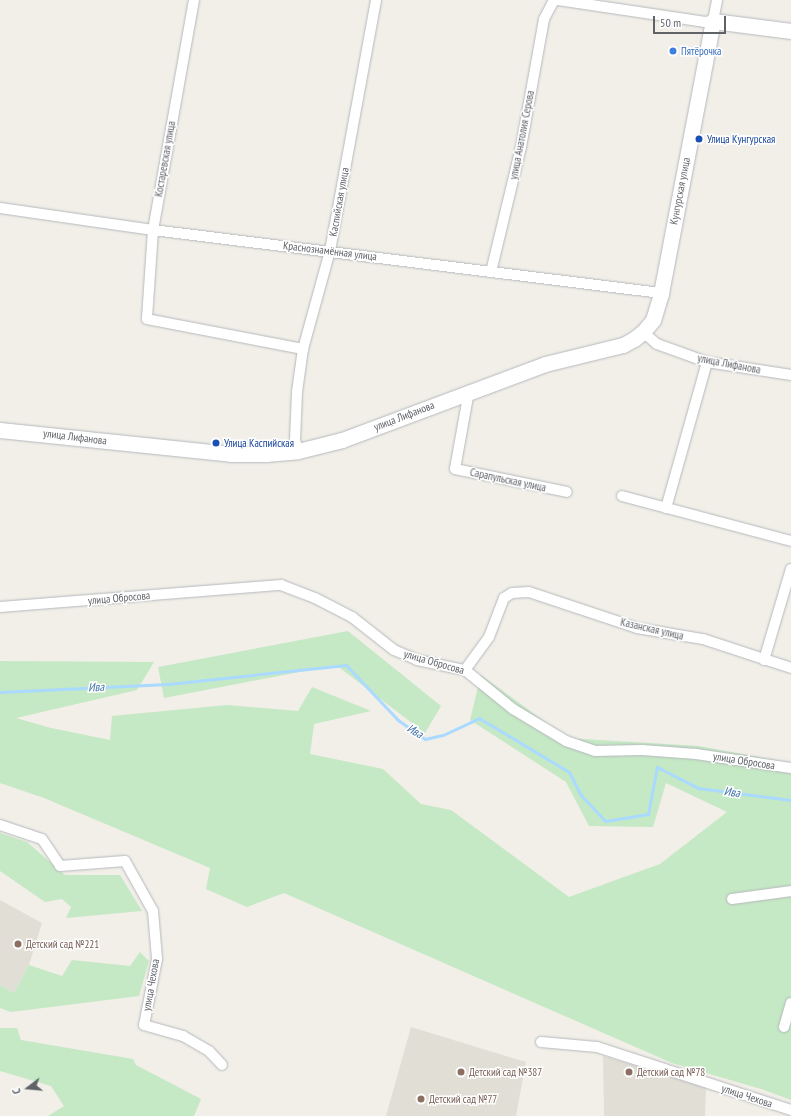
<!DOCTYPE html>
<html>
<head>
<meta charset="utf-8">
<style>
  body { margin:0 }
  #map { position:relative; width:791px; height:1116px; overflow:hidden; background:#f1efe8; font-family:"PT Sans Narrow",sans-serif }
  div>[style] { position:absolute }
  .education>* { inset:0; background:#e1ded6 }
  .green>* { inset:0; background:#c5e8c5 }
  .stream>* { height:3px; margin:-1.5px; padding:0 1.5px; transform-origin:1.5px; border-radius:1.5px; background:#aadaff }
  .roads { filter:drop-shadow(0 0 1px #b5b8bc) drop-shadow(0 0 1px #b5b8bc) }
  .street>* { height:10px; margin:-5px; padding:0 5px; transform-origin:5px; border-radius:5px; background:#fff }
  .secondary>* { height:15px; margin:-7.5px; padding:0 7.5px; transform-origin:7.5px; border-radius:7.5px; background:#fff }
  .dots>* { width:11px; height:11px; translate:-50% -50%; box-sizing:border-box; border:2px solid #fff; border-radius:50% }
  span { translate:-50% -50%; white-space:nowrap; text-align:center; line-height:1.15; -webkit-text-stroke:3px #fff; paint-order:stroke }
  .shop-label { font-size:11px; color:#366cbe }
  .left { translate:0 -50%; text-align:left }
  .street-label { font-size:11px; color:#5f6368 }
  .transit-label { font-size:11px; color:#164399 }
  .education-label { font-size:11px; color:#785e54 }
  .water-label { font-size:12px; color:#4174aa; font-style:italic }
  .north { position:absolute; left:8px; top:1068px; width:40px; height:40px; -webkit-text-stroke:3px #fff; paint-order:stroke; rotate:254deg; font-size:11px; font-weight:700; line-height:16px; text-align:center; color:#5f6368 }
  .north::after { content:''; display:block; margin:auto; width:14px; height:18px; background:#5f6368; clip-path:polygon(50% 0,100% 100%,50% 72%,0 100%) }
  .scale { position:absolute; left:653px; top:16px; width:73px; height:18px; box-sizing:border-box; border:2px solid #5f6368; border-top:0; padding-left:5px; font-size:12px; line-height:14px; white-space:nowrap; color:#5f6368; -webkit-text-stroke:3px #fff; paint-order:stroke }
</style>
</head>
<body>
<div id="map">
  <div class="education">
    <i style="clip-path:polygon(0 900px,42px 923px,29px 965px,14px 993px,0 985px)"></i>
    <i style="clip-path:polygon(411px 1027px,526px 1062px,516px 1116px,386px 1116px)"></i>
    <i style="clip-path:polygon(603px 1056px,706px 1087px,705px 1116px,604px 1116px)"></i>
  </div>
  <div class="green">
    <i style="clip-path:polygon(348px 631px,441px 706px,425px 733px,336px 665px,164px 698px,158px 667px)"></i>
    <i style="clip-path:polygon(0 661px,154px 662px,137px 690px,16px 718px,51px 728px,110px 740px,112px 716px,227px 705px,298px 711px,312px 687px,371px 711px,314px 724px,310px 754px,383px 769px,421px 804px,451px 810px,569px 897px,660px 864px,727px 812px,666px 783px,653px 827px,589px 826px,566px 782px,470px 720px,481px 675px,567px 738px,698px 746px,791px 763px,791px 1100px,761px 1089px,672px 1063px,284px 893px,247px 907px,206px 889px,210px 868px,44px 798px,0 783px)"></i>
    <i style="clip-path:polygon(0 833px,27px 842px,65px 875px,120px 875px,142px 911px,66px 918px,71px 907px,62px 899px,45px 902px,0 871px)"></i>
    <i style="clip-path:polygon(140px 952px,149px 961px,139px 996px,11px 1012px,0 1008px,0 985px,14px 993px,29px 965px,62px 976px,72px 960px,130px 966px)"></i>
    <i style="clip-path:polygon(0 1028px,17px 1028px,21px 1040px,133px 1059px,136px 1065px,201px 1099px,194px 1116px,48px 1116px,64px 1106px,51px 1086px,0 1071px)"></i>
  </div>
  <div class="stream">
    <i style="left:0;top:692px;width:168px;rotate:-2.7deg"></i>
    <i style="left:168px;top:684px;width:179px;rotate:-6.1deg"></i>
    <i style="left:346px;top:665px;width:76px;rotate:46.6deg"></i>
    <i style="left:398px;top:720px;width:33px;rotate:35deg"></i>
    <i style="left:425px;top:739px;width:18px;rotate:-13deg"></i>
    <i style="left:443px;top:735px;width:40px;rotate:-25deg"></i>
    <i style="left:479px;top:718px;width:105px;rotate:31deg"></i>
    <i style="left:569px;top:772px;width:25px;rotate:63deg"></i>
    <i style="left:580px;top:794px;width:37px;rotate:47deg"></i>
    <i style="left:605px;top:821px;width:44px;rotate:-9.2deg"></i>
    <i style="left:648px;top:814px;width:48px;rotate:-79.2deg"></i>
    <i style="left:657px;top:767px;width:46px;rotate:27.1deg"></i>
    <i style="left:698px;top:788px;width:94px;rotate:7.4deg"></i>
  </div>
  <div class="roads">
    <div class="street">
      <i style="left:194px;top:0;width:234px;rotate:100.1deg"></i>
      <i style="left:153px;top:230px;width:89px;rotate:93.9deg"></i>
      <i style="left:147px;top:319px;width:159px;rotate:10.9deg"></i>
      <i style="left:558px;top:0;width:149px;rotate:8.5deg"></i>
      <i style="left:705px;top:22px;width:8px;rotate:-7deg"></i>
      <i style="left:713px;top:21px;width:21px;rotate:-79deg"></i>
      <i style="left:0;top:208px;width:155px;rotate:8.2deg"></i>
      <i style="left:153px;top:230px;width:512px;rotate:7.07deg"></i>
      <i style="left:491px;top:272px;width:129px;rotate:-76.5deg"></i>
      <i style="left:521px;top:147px;width:130px;rotate:-79.8deg"></i>
      <i style="left:544px;top:19px;width:21px;rotate:-62deg"></i>
      <i style="left:643px;top:332px;width:18px;rotate:41deg"></i>
      <i style="left:657px;top:344px;width:53px;rotate:19.8deg"></i>
      <i style="left:707px;top:362px;width:85px;rotate:8.8deg"></i>
      <i style="left:469px;top:391px;width:79px;rotate:100.2deg"></i>
      <i style="left:455px;top:469px;width:114px;rotate:11.6deg"></i>
      <i style="left:298px;top:451px;width:11px;rotate:-105deg"></i>
      <i style="left:295px;top:440px;width:48px;rotate:-87.6deg"></i>
      <i style="left:297px;top:392px;width:43px;rotate:-82.1deg"></i>
      <i style="left:303px;top:349px;width:102px;rotate:-74.6deg"></i>
      <i style="left:330px;top:251px;width:255px;rotate:-79.6deg"></i>
      <i style="left:622px;top:496px;width:175px;rotate:14.9deg"></i>
      <i style="left:666px;top:508px;width:152px;rotate:-74.3deg"></i>
      <i style="left:0;top:607px;width:282px;rotate:-4.5deg"></i>
      <i style="left:281px;top:585px;width:36px;rotate:21deg"></i>
      <i style="left:315px;top:598px;width:42px;rotate:27.2deg"></i>
      <i style="left:352px;top:617px;width:53px;rotate:38.2deg"></i>
      <i style="left:394px;top:650px;width:25px;rotate:23deg"></i>
      <i style="left:417px;top:660px;width:49px;rotate:11.8deg"></i>
      <i style="left:465px;top:670px;width:62px;rotate:39.1deg"></i>
      <i style="left:513px;top:709px;width:62px;rotate:31.1deg"></i>
      <i style="left:566px;top:741px;width:31px;rotate:19deg"></i>
      <i style="left:595px;top:751px;width:47px;rotate:-1.2deg"></i>
      <i style="left:642px;top:750px;width:54px;rotate:4.2deg"></i>
      <i style="left:696px;top:754px;width:96px;rotate:8.4deg"></i>
      <i style="left:764px;top:660px;width:95px;rotate:-73.5deg"></i>
      <i style="left:465px;top:670px;width:41px;rotate:-54deg"></i>
      <i style="left:489px;top:637px;width:42px;rotate:-69deg"></i>
      <i style="left:504px;top:598px;width:9px;rotate:-32deg"></i>
      <i style="left:512px;top:593px;width:17px;rotate:-3deg"></i>
      <i style="left:529px;top:592px;width:114px;rotate:18.4deg"></i>
      <i style="left:637px;top:628px;width:67px;rotate:9.5deg"></i>
      <i style="left:703px;top:639px;width:93px;rotate:18.2deg"></i>
      <i style="left:0;top:825px;width:44px;rotate:18.4deg"></i>
      <i style="left:42px;top:839px;width:32px;rotate:56deg"></i>
      <i style="left:60px;top:866px;width:65px;rotate:-4.4deg"></i>
      <i style="left:125px;top:861px;width:57px;rotate:60.8deg"></i>
      <i style="left:153px;top:911px;width:48px;rotate:85.2deg"></i>
      <i style="left:157px;top:959px;width:67px;rotate:101.1deg"></i>
      <i style="left:144px;top:1025px;width:41px;rotate:15.8deg"></i>
      <i style="left:183px;top:1036px;width:30px;rotate:30deg"></i>
      <i style="left:209px;top:1051px;width:19px;rotate:47deg"></i>
      <i style="left:732px;top:899px;width:60px;rotate:-7.7deg"></i>
      <i style="left:784px;top:1027px;width:25px;rotate:-74deg"></i>
      <i style="left:541px;top:1042px;width:56px;rotate:5.1deg"></i>
      <i style="left:597px;top:1047px;width:204px;rotate:18deg"></i>
    </div>
    <div class="secondary">
      <i style="left:0;top:430px;width:232px;rotate:5.9deg"></i>
      <i style="left:231px;top:454px;width:35px"></i>
      <i style="left:266px;top:454px;width:32px;rotate:-5deg"></i>
      <i style="left:298px;top:451px;width:45px;rotate:-14deg"></i>
      <i style="left:342px;top:440px;width:217px;rotate:-20.5deg"></i>
      <i style="left:545px;top:364px;width:80px;rotate:-13.7deg"></i>
      <i style="left:623px;top:345px;width:13px;rotate:-29deg"></i>
      <i style="left:634px;top:339px;width:11px;rotate:-38deg"></i>
      <i style="left:643px;top:332px;width:16px;rotate:-50deg"></i>
      <i style="left:653px;top:320px;width:28px;rotate:-73deg"></i>
      <i style="left:661px;top:293px;width:277px;rotate:-79.2deg"></i>
      <i style="left:713px;top:21px;width:79px;rotate:7.3deg"></i>
    </div>
  </div>
  <div class="dots">
    <i style="left:673px;top:51px;background:#3f7fe0"></i>
    <i style="left:699px;top:139px;background:#1a4fb4"></i>
    <i style="left:216px;top:443px;background:#1a4fb4"></i>
    <i style="left:18px;top:944px;background:#8d6e63"></i>
    <i style="left:461px;top:1072px;background:#8d6e63"></i>
    <i style="left:629px;top:1072px;background:#8d6e63"></i>
    <i style="left:421px;top:1099px;background:#8d6e63"></i>
  </div>
  <div class="shop-label">
    <span class="left" style="left:681px;top:51px">Пятёрочка</span>
  </div>
  <div class="street-label">
    <span style="left:522px;top:135px;rotate:-79deg">улица Анатолия Серова</span>
    <span style="left:165px;top:159px;rotate:-80deg">Костаревская улица</span>
    <span style="left:680px;top:191px;rotate:-79deg">Кунгурская улица</span>
    <span style="left:339px;top:202px;rotate:-80deg">Каспийская улица</span>
    <span style="left:330px;top:251px;rotate:7deg">Краснознамённая улица</span>
    <span style="left:729px;top:364px;rotate:11deg">улица Лифанова</span>
    <span style="left:404px;top:416px;rotate:-21deg">улица Лифанова</span>
    <span style="left:75px;top:437px;rotate:7deg">улица Лифанова</span>
    <span style="left:508px;top:480px;rotate:12deg">Сарапульская улица</span>
    <span style="left:119px;top:598px;rotate:-5deg">улица Обросова</span>
    <span style="left:652px;top:629px;rotate:13deg">Казанская улица</span>
    <span style="left:434px;top:662px;rotate:16deg">улица Обросова</span>
    <span style="left:744px;top:761px;rotate:9deg">улица Обросова</span>
    <span style="left:151px;top:985px;rotate:-80deg">улица Чехова</span>
    <span style="left:747px;top:1096px;rotate:18deg">улица Чехова</span>
  </div>
  <div class="transit-label">
    <span class="left" style="left:707px;top:139px">Улица Кунгурская</span>
    <span class="left" style="left:224px;top:443px">Улица Каспийская</span>
  </div>
  <div class="education-label">
    <span class="left" style="left:26px;top:944px">Детский сад №221</span>
    <span class="left" style="left:469px;top:1072px">Детский сад №387</span>
    <span class="left" style="left:637px;top:1072px">Детский сад №78</span>
    <span class="left" style="left:429px;top:1099px">Детский сад №77</span>
  </div>
  <div class="water-label">
    <span style="left:96px;top:687px;rotate:-3deg">Ива</span>
    <span style="left:415px;top:731px;rotate:30deg">Ива</span>
    <span style="left:732px;top:792px;rotate:7deg">Ива</span>
  </div>
  <div class="north">С</div>
  <div class="scale">50 m</div>
</div>
</body>
</html>
